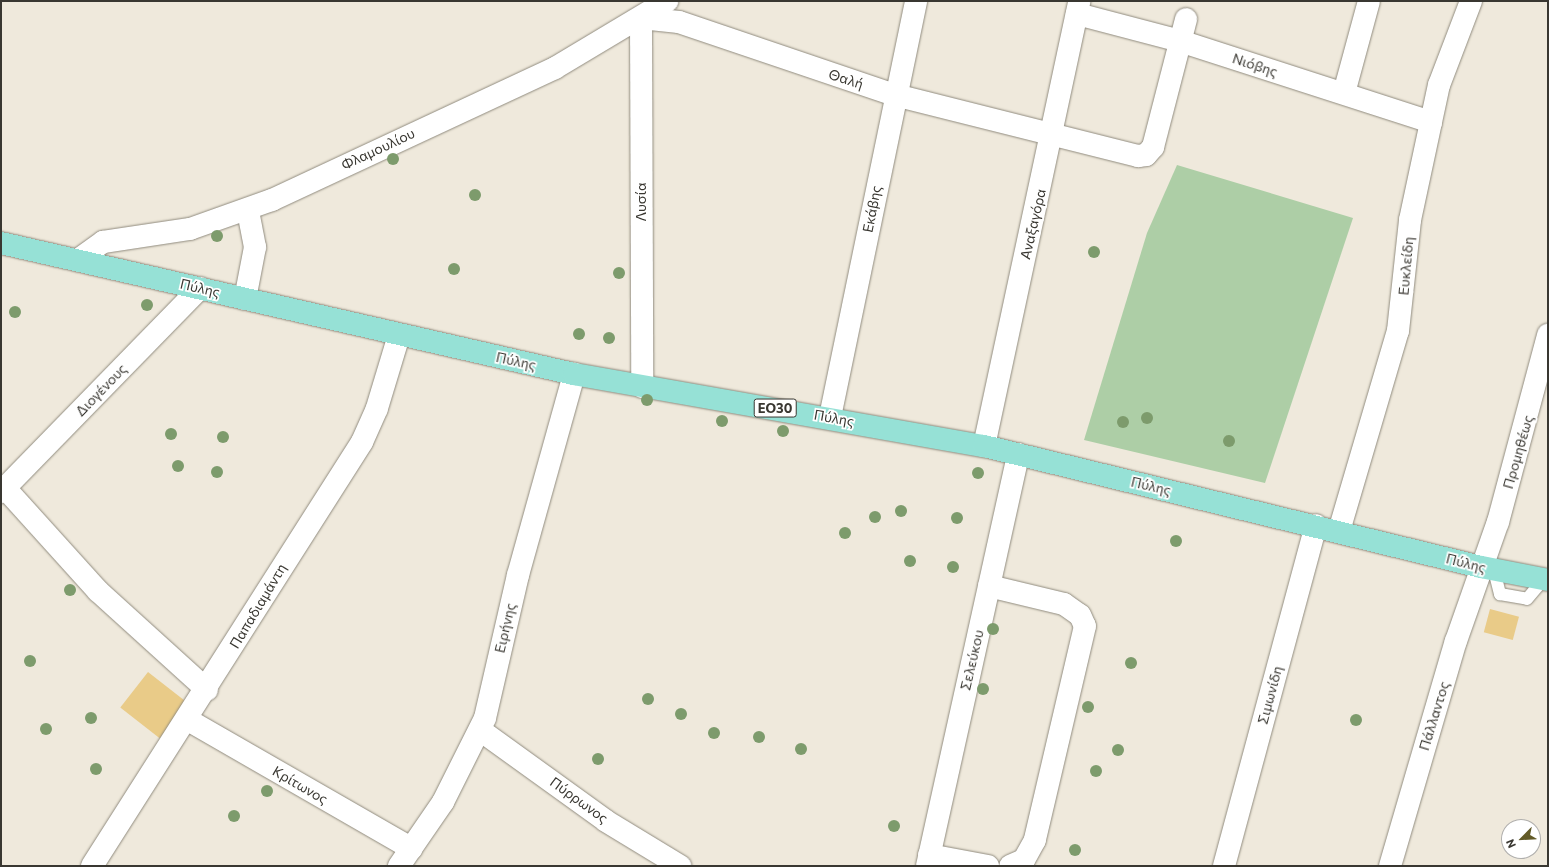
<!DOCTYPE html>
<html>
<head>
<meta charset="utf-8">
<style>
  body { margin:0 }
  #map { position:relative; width:1549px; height:867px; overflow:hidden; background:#efe9dc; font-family:Commissioner,sans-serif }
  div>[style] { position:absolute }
  .green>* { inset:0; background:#adcea6 }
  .building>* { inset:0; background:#e9cb88; transform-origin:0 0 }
  .roads { filter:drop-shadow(0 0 1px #908b7e) drop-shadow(0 0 1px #908b7e) }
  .lane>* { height:12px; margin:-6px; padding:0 6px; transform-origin:6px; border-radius:6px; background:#fff }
  .street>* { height:22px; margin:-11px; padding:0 11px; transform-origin:11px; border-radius:11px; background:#fff }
  .secondary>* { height:22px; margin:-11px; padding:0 11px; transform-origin:11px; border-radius:11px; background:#fff }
  .primary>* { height:22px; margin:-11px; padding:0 11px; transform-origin:11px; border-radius:11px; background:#96e1d6 }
  .trees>* { width:12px; height:12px; margin:-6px; border-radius:50%; background:#7d9b6c }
  span { translate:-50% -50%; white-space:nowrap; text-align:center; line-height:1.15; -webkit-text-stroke:3.5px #fff; paint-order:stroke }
  .shield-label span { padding:1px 3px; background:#fff; border:1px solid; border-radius:3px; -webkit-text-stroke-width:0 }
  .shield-label { font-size:13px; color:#393731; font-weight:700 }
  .street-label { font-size:14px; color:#393731 }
  .frame { position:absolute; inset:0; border:2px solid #393731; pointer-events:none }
  .north { position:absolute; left:1501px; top:819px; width:40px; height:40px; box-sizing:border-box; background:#fff; border:1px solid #b0afad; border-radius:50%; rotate:246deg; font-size:11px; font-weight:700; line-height:16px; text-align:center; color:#393731 }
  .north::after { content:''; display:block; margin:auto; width:14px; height:18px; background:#625a27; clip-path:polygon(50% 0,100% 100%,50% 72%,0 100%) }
</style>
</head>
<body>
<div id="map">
  <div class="green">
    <i style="clip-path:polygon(1177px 165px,1353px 218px,1265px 483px,1084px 440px,1147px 233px)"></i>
  </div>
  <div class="building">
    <i style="left:1490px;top:609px;width:30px;height:24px;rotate:15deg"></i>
    <i style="left:148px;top:672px;width:50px;height:45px;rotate:38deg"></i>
  </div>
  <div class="roads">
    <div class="lane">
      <i style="left:1494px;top:570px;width:25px;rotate:76deg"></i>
      <i style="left:1500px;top:594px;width:27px;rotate:10deg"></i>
      <i style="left:1527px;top:599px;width:26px;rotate:-50deg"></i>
    </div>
    <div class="street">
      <i style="left:1077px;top:14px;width:106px;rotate:14.7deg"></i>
      <i style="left:1180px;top:41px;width:264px;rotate:17.9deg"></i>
      <i style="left:641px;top:18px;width:38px;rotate:6deg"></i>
      <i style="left:679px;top:22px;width:228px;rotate:18.7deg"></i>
      <i style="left:895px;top:95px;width:251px;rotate:14.1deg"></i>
      <i style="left:1138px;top:156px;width:8px;rotate:-7deg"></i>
      <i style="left:1146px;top:155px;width:11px;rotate:-49deg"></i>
      <i style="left:1153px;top:147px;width:132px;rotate:-75.5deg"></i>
      <i style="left:641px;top:18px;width:369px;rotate:89.8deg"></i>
      <i style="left:1344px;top:93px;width:95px;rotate:-74.8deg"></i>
      <i style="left:78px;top:260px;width:31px;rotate:-36deg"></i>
      <i style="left:103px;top:242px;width:88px;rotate:-8.5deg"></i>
      <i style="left:190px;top:229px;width:87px;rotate:-19.5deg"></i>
      <i style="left:272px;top:200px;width:312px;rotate:-25deg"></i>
      <i style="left:555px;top:68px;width:131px;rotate:-30.9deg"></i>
      <i style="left:245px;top:299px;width:53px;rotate:-79.1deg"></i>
      <i style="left:255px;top:247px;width:38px;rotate:-101deg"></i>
      <i style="left:830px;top:417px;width:425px;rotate:-78.3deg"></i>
      <i style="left:984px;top:446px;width:455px;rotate:-77.9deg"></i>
      <i style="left:5px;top:488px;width:139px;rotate:47.9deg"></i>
      <i style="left:98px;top:591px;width:147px;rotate:42.2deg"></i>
      <i style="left:1339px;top:531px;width:209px;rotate:-73.6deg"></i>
      <i style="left:1398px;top:331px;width:112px;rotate:-83.8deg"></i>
      <i style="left:1410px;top:220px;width:138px;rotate:-77.9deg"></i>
      <i style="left:1439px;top:85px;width:90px;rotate:-69.1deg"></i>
      <i style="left:989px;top:586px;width:77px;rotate:13.5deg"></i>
      <i style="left:1064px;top:604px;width:19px;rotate:35deg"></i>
      <i style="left:1080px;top:615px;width:12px;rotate:66deg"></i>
      <i style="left:1085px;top:626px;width:220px;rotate:103.2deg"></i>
      <i style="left:1035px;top:840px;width:23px;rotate:119deg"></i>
      <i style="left:1024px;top:860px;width:15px;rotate:157deg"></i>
      <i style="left:188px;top:720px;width:258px;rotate:29.9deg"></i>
      <i style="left:480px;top:730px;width:155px;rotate:35.8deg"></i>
      <i style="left:606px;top:821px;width:87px;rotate:31.3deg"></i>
      <i style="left:929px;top:855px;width:60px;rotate:10.6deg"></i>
      <i style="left:92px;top:866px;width:503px;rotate:-57.51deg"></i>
      <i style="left:362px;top:442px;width:37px;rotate:-66deg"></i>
      <i style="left:377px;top:408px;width:76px;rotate:-73.2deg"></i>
      <i style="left:399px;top:866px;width:78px;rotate:-55.5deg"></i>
      <i style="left:443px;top:802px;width:94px;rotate:-63.4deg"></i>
      <i style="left:485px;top:718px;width:147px;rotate:-77deg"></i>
      <i style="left:518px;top:575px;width:209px;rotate:-74.4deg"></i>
      <i style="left:927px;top:866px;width:422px;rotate:-77.5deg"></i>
      <i style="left:1224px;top:866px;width:353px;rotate:-74.9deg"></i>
      <i style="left:1390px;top:866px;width:234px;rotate:-73.7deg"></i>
      <i style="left:1456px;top:641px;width:126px;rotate:-70.6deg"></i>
      <i style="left:1498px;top:522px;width:194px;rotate:-75deg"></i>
    </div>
    <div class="secondary">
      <i style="left:1px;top:492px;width:285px;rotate:-45.7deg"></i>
    </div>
    <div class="primary">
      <i style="left:1px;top:243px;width:588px;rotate:12.88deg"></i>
      <i style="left:574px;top:374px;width:416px;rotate:10deg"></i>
      <i style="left:984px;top:446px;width:512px;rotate:13.68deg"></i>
      <i style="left:1481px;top:567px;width:68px;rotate:11deg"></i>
    </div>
  </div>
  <div class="trees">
    <i style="left:393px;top:159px"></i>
    <i style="left:475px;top:195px"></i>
    <i style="left:217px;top:236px"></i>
    <i style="left:1094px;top:252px"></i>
    <i style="left:454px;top:269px"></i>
    <i style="left:619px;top:273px"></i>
    <i style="left:147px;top:305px"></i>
    <i style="left:15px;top:312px"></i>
    <i style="left:579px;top:334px"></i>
    <i style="left:609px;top:338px"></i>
    <i style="left:647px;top:400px"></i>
    <i style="left:1147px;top:418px"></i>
    <i style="left:722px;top:421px"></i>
    <i style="left:1123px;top:422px"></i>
    <i style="left:783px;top:431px"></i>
    <i style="left:171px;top:434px"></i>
    <i style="left:223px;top:437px"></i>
    <i style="left:1229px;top:441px"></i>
    <i style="left:178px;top:466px"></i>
    <i style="left:217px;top:472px"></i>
    <i style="left:978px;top:473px"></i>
    <i style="left:901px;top:511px"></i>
    <i style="left:875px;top:517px"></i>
    <i style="left:957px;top:518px"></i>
    <i style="left:845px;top:533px"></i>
    <i style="left:1176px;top:541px"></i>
    <i style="left:910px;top:561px"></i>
    <i style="left:953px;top:567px"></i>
    <i style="left:70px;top:590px"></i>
    <i style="left:993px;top:629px"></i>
    <i style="left:30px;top:661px"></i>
    <i style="left:1131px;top:663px"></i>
    <i style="left:983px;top:689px"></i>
    <i style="left:648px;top:699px"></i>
    <i style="left:1088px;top:707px"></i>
    <i style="left:681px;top:714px"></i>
    <i style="left:91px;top:718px"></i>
    <i style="left:1356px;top:720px"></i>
    <i style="left:46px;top:729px"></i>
    <i style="left:714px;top:733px"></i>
    <i style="left:759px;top:737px"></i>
    <i style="left:801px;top:749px"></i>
    <i style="left:1118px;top:750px"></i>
    <i style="left:598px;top:759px"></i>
    <i style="left:96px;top:769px"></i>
    <i style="left:1096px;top:771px"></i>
    <i style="left:267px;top:791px"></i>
    <i style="left:234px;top:816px"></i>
    <i style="left:894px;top:826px"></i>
    <i style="left:1075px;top:850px"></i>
  </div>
  <div class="shield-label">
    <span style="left:775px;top:408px">ΕΟ30</span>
  </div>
  <div class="street-label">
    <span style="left:1255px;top:65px;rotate:18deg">Νιόβης</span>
    <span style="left:846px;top:79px;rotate:18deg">Θαλή</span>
    <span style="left:378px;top:149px;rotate:-25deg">Φλαμουλίου</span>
    <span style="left:641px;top:202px;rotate:-90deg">Λυσία</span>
    <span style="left:872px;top:209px;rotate:-79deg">Εκάβης</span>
    <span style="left:1033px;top:224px;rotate:-77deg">Αναξαγόρα</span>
    <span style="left:1406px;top:266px;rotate:-85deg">Ευκλείδη</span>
    <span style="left:200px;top:288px;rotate:13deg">Πύλης</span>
    <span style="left:516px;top:361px;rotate:12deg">Πύλης</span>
    <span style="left:101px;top:390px;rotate:-46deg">Διογένους</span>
    <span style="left:834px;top:418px;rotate:10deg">Πύλης</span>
    <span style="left:1518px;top:452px;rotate:-74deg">Προμηθέως</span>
    <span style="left:1151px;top:486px;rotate:13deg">Πύλης</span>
    <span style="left:1466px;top:563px;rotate:14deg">Πύλης</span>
    <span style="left:258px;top:606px;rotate:-59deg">Παπαδιαμάντη</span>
    <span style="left:505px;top:628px;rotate:-77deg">Ειρήνης</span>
    <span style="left:972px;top:660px;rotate:-77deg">Σελεύκου</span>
    <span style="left:1270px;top:695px;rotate:-75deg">Σιμωνίδη</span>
    <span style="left:1434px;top:716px;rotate:-73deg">Πάλλαντος</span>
    <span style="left:300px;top:785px;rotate:30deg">Κρίτωνος</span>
    <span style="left:579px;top:800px;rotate:36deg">Πύρρωνος</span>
  </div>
  <div class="frame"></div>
  <div class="north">N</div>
</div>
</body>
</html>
